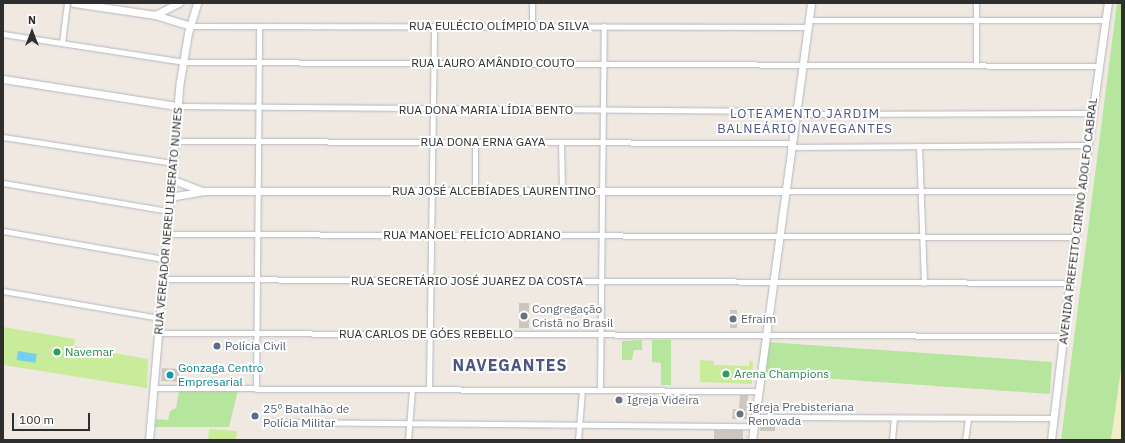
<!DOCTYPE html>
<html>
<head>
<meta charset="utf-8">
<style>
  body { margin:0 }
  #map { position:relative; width:1125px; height:443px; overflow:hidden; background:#efe9e1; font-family:"IBM Plex Sans",sans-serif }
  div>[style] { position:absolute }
  .green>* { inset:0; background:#b6e59e; transform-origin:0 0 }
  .sand>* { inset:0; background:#f3ecc5 }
  .pitch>* { inset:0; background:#c9ec9a }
  .water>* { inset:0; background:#75cff0; transform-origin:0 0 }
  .building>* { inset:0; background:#cbc7bf; transform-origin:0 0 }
  .roads { filter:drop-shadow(0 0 1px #b4b7c1) drop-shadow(0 0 1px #b4b7c1) }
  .street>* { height:5px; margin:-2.5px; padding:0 2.5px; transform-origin:2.5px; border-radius:2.5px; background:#fff }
  .secondary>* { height:7px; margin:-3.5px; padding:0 3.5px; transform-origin:3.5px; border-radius:3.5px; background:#fff }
  .dots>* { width:11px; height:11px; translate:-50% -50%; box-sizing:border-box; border:2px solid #fff; border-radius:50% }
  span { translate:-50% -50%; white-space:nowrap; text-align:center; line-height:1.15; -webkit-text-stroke:4px #fff; paint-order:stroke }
  .street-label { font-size:12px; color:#2e2e2e }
  .worship-label { font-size:12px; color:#5b616d }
  .left { translate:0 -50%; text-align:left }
  .service-label { font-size:12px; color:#4e5e75 }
  .leisure-label { font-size:12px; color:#27864d }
  .culture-label { font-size:12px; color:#0d838f }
  .neighbourhood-label { font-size:13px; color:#4d5680; letter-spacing:1px }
  .district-label { font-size:16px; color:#4d5680; font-weight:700; letter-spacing:1px }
  .frame { position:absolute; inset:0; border:4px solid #2e2e2e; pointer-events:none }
  .north { position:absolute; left:12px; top:12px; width:40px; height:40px; -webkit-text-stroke:3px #fff; paint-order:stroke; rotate:0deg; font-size:11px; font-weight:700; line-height:16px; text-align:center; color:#2e2e2e }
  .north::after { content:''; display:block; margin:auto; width:14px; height:18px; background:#2e2e2e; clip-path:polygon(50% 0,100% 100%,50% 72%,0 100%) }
  .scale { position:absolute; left:12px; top:413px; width:78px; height:18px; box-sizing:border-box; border:2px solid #2e2e2e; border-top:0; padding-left:5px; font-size:12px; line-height:14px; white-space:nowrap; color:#2e2e2e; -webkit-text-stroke:3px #fff; paint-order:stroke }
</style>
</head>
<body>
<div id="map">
  <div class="green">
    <i style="clip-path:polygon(1117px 3px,1122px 3px,1122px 363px,1111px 440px,1061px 440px)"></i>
    <i style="clip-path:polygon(642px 340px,642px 350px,634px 350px,632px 360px,622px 360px,622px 341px)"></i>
    <i style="clip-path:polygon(652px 340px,671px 340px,671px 385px,661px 385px,661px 363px,652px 362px)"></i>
    <i style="left:1052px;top:362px;width:32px;height:286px;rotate:94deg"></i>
    <i style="clip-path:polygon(238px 390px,229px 427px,155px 427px,156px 419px,168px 420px,170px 411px,176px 408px,179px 391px)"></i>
  </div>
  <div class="sand">
    <i style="clip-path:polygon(1122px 363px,1122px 440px,1111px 440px,1113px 427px)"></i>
  </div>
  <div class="pitch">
    <i style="clip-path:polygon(3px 327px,75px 339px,74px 346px,148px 359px,147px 388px,3px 365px)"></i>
    <i style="clip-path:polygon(700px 360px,714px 361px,714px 365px,749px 366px,749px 361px,753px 362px,752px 384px,700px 382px)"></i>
    <i style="clip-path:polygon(209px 429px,237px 431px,236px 440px,208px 440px)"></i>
  </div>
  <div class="water">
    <i style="left:18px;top:351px;width:19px;height:9px;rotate:9deg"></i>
  </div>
  <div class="building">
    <i style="left:519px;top:303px;width:10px;height:25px"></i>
    <i style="left:730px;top:310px;width:7px;height:18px"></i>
    <i style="left:162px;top:368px;width:17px;height:13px;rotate:3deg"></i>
    <i style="clip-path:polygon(740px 395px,748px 395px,747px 419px,732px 419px,733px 409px,739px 409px)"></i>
    <i style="left:760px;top:421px;width:15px;height:10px"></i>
    <i style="left:714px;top:430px;width:29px;height:10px"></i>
  </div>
  <div class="roads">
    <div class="street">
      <i style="left:532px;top:3px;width:23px;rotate:90deg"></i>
      <i style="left:809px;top:20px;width:296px"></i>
      <i style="left:190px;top:26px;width:618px;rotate:0.09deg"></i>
      <i style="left:3px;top:34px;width:182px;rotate:8.8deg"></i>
      <i style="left:183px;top:62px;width:915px;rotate:0.25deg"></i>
      <i style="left:62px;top:43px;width:40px;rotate:-82.9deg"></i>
      <i style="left:976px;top:65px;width:62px;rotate:-90deg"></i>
      <i style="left:177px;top:106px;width:611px;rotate:0.47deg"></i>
      <i style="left:788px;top:111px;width:18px;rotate:9deg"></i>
      <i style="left:806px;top:114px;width:286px;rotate:-0.2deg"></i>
      <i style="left:3px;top:137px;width:171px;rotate:8.7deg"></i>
      <i style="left:174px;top:141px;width:617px;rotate:0.19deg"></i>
      <i style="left:475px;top:142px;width:49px;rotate:90deg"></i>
      <i style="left:561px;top:142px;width:49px;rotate:88.8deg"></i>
      <i style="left:919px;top:146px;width:137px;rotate:87.9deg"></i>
      <i style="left:790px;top:147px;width:297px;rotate:-0.4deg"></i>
      <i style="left:3px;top:183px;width:167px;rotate:9.6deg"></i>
      <i style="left:784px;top:191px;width:297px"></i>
      <i style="left:3px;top:231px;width:163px;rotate:9.9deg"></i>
      <i style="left:166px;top:234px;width:909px;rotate:0.19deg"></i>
      <i style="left:162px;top:279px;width:907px;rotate:0.25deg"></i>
      <i style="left:3px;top:291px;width:158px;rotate:9.8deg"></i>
      <i style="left:158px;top:333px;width:906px;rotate:0.19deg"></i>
      <i style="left:153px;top:388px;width:605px;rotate:0.28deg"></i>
      <i style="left:256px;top:389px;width:363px;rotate:-89.5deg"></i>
      <i style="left:429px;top:389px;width:363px;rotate:-89.2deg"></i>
      <i style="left:600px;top:390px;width:364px;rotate:-89.4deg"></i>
      <i style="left:755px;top:417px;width:299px;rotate:0.2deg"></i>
      <i style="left:271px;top:422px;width:483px;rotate:0.5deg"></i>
      <i style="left:408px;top:440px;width:51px;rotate:-85.5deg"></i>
      <i style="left:578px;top:440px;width:50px;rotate:-85.4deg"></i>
      <i style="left:892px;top:440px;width:22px;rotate:-85deg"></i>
      <i style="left:965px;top:440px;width:22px;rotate:-82deg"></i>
    </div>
    <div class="secondary">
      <i style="left:74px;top:3px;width:82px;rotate:8.4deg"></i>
      <i style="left:155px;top:15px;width:37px;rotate:17deg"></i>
      <i style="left:155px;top:15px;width:27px;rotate:-27deg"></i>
      <i style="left:3px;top:79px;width:176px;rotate:8.8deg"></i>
      <i style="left:171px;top:179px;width:34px;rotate:21deg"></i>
      <i style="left:170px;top:197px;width:34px;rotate:-10deg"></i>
      <i style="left:203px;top:191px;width:581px"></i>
      <i style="left:149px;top:440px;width:360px;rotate:-85.1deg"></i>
      <i style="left:180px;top:81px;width:49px;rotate:-80.5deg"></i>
      <i style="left:188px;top:33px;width:31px;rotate:-73deg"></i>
      <i style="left:752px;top:440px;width:441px;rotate:-82.3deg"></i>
      <i style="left:1051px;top:440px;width:204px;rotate:-83.3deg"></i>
      <i style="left:1075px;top:237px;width:236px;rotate:-82deg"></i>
    </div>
  </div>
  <div class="dots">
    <i style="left:524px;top:316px;background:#6b7280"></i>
    <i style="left:733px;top:319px;background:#6b7280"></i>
    <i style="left:217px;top:346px;background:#5c6f8a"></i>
    <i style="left:57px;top:352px;background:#2e9e5b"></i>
    <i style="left:726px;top:374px;background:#2e9e5b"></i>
    <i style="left:170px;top:375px;background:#0f9aa8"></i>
    <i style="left:619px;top:400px;background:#6b7280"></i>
    <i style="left:740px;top:414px;background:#6b7280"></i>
    <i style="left:255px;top:416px;background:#5c6f8a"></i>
  </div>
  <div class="street-label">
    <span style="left:499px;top:26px">RUA EULÉCIO OLÍMPIO DA SILVA</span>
    <span style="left:493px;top:63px">RUA LAURO AMÂNDIO COUTO</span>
    <span style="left:486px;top:110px">RUA DONA MARIA LÍDIA BENTO</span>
    <span style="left:483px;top:142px">RUA DONA ERNA GAYA</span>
    <span style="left:494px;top:191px">RUA JOSÉ ALCEBÍADES LAURENTINO</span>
    <span style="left:168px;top:221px;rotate:-85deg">RUA VEREADOR NEREU LIBERATO NUNES</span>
    <span style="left:1078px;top:221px;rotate:-83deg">AVENIDA PREFEITO CIRINO ADOLFO CABRAL</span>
    <span style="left:472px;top:235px">RUA MANOEL FELÍCIO ADRIANO</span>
    <span style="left:467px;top:281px">RUA SECRETÁRIO JOSÉ JUAREZ DA COSTA</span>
    <span style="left:426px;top:334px">RUA CARLOS DE GÓES REBELLO</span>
  </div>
  <div class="worship-label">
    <span class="left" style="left:532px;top:316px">Congregação<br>Cristã no Brasil</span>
    <span class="left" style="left:741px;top:319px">Efraim</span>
    <span class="left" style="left:627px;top:400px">Igreja Videira</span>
    <span class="left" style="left:748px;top:414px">Igreja Prebisteriana<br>Renovada</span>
  </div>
  <div class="service-label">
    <span class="left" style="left:225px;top:346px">Polícia Civil</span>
    <span class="left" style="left:263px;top:416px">25º Batalhão de<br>Polícia Militar</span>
  </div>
  <div class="leisure-label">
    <span class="left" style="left:65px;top:352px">Navemar</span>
    <span class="left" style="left:734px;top:374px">Arena Champions</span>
  </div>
  <div class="culture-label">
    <span class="left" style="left:178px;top:375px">Gonzaga Centro<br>Empresarial</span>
  </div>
  <div class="neighbourhood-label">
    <span style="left:805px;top:122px">LOTEAMENTO JARDIM<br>BALNEÁRIO NAVEGANTES</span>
  </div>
  <div class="district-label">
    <span style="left:510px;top:365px">NAVEGANTES</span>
  </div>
  <div class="frame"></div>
  <div class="north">N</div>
  <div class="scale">100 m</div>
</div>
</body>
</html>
